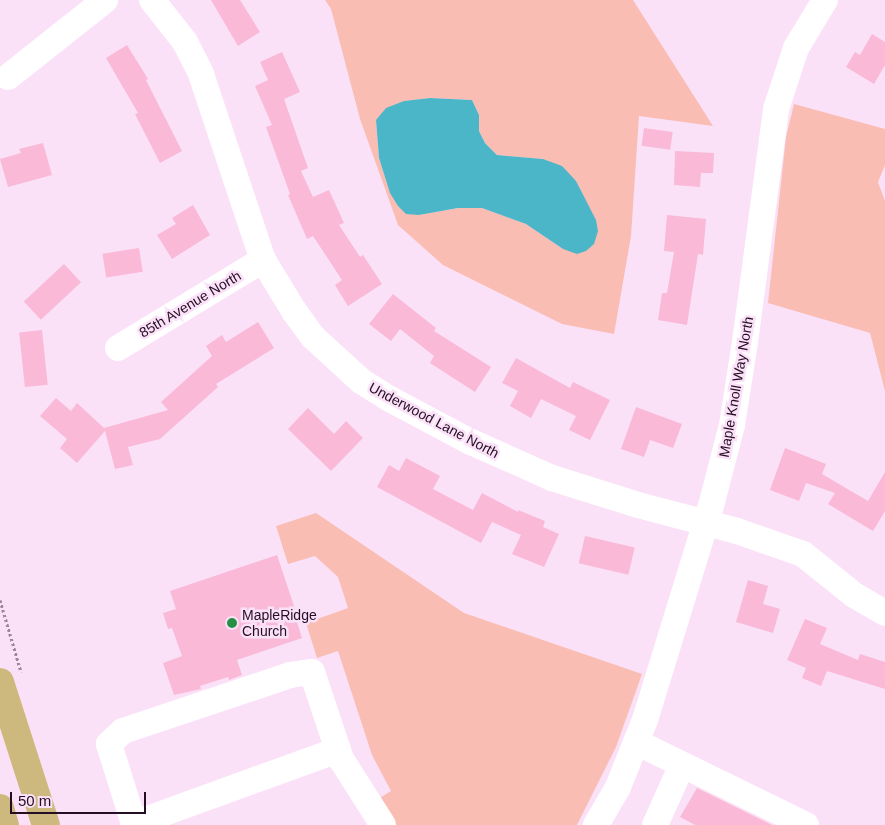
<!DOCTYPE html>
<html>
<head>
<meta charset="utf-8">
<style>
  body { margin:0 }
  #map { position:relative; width:885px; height:825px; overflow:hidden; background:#fbe1f8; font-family:Helvetica,sans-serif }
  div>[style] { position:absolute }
  .green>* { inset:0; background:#fabdb3 }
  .water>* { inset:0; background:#4bb6c7 }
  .building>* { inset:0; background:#f9b9d7; transform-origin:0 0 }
  .path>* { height:3px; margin-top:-1.5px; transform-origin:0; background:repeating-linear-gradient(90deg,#9d859b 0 2.5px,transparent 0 5px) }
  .minor>* { height:26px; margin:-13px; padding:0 13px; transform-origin:13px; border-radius:13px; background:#fff }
  .major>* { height:28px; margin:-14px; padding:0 14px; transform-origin:14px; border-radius:14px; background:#cdb97d }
  .dots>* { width:14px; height:14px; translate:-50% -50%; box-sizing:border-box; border:2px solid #fbe1f8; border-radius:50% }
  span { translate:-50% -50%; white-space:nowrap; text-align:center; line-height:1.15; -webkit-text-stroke:5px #fbe1f8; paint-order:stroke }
  .street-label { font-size:14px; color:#240e23 }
  .poi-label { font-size:14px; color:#240e23 }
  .left { translate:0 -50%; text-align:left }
  .scale { position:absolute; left:10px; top:792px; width:136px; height:22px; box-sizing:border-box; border:2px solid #240e23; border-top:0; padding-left:6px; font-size:15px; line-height:18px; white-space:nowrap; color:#240e23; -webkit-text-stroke:4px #fbe1f8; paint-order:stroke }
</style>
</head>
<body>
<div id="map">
  <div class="green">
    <i style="clip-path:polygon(evenodd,325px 0,633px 0,713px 126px,639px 116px,631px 236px,614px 334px,562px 324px,443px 265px,398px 225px,360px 119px,331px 9px,325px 0,430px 98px,472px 100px,479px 115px,479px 131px,485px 143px,497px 155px,543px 159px,576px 181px,585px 201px,563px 249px,526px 224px,482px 208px,458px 208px,419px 215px,387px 183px,379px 158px,376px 120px,404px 101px,430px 98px)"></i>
    <i style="clip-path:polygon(794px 104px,885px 129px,885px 165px,878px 182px,885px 201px,885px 391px,870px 333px,768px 303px,786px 137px)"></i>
    <i style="clip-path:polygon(316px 513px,464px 613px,642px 674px,616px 747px,577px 825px,395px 825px,378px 799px,391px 791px,372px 755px,338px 651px,317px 658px,306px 623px,348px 608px,338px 577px,315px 556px,288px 564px,276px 526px)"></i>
  </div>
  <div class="water">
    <i style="clip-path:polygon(430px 98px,472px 100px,479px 115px,479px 131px,485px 143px,497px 155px,543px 159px,562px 166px,576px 181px,596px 220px,598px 231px,594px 244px,586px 251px,577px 254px,563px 249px,526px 224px,482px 208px,458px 208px,419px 215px,406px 214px,398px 206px,390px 193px,379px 158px,376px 120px,386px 108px,404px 101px)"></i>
  </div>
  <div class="building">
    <i style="clip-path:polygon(211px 0,240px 0,260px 32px,238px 46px)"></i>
    <i style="clip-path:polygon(872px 34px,885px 42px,885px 65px,874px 84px,846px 67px,855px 52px,860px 55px)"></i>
    <i style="clip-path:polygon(127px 45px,148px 79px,146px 80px,182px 151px,160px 163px,135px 114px,138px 113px,106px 58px)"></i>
    <i style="clip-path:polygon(282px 52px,300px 92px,284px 99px,308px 168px,301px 171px,313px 197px,329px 190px,344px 223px,339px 225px,360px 257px,363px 255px,382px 284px,348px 306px,335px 285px,342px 280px,313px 236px,307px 239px,288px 195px,290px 194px,266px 127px,272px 125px,255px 86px,268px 80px,260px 62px)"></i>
    <i style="left:644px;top:128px;width:29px;height:18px;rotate:8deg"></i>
    <i style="clip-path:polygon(43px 143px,52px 175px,8px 187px,0 159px,21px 153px,19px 149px)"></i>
    <i style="clip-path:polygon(675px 151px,714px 153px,713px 173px,701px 173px,700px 187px,674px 185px)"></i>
    <i style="clip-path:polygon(193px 205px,210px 235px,172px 259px,157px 235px,176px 224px,172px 218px)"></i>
    <i style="clip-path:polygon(667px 215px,706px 219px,703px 255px,698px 254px,687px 325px,658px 320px,662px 293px,667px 293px,674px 252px,664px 251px)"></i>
    <i style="left:139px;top:248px;width:24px;height:37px;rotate:81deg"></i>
    <i style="left:64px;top:264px;width:25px;height:55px;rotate:47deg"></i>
    <i style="clip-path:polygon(393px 294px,436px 328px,434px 331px,491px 367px,475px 392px,430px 363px,434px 356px,400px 329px,391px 341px,369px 324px)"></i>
    <i style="clip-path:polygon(258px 322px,274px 348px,216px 384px,218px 387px,160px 439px,128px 447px,133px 465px,115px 469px,105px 431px,77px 463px,60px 448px,67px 439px,40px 416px,56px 398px,71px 411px,77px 403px,104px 428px,168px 410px,161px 402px,212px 356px,206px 346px,222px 335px,226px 342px)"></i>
    <i style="left:42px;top:330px;width:55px;height:23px;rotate:84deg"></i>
    <i style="clip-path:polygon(516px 358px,570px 388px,573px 382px,610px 400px,590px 440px,569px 430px,576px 416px,541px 399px,531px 418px,510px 406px,518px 391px,502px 383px)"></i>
    <i style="clip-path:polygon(636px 407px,682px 424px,673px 448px,650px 440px,644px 457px,621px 449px)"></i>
    <i style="clip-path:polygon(308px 408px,334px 434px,346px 421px,363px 438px,331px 471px,288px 429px)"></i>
    <i style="clip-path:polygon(785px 448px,826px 464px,822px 474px,868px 501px,885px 472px,885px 511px,873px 531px,828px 504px,835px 493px,806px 483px,799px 501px,770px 490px)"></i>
    <i style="clip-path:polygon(406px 458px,440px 476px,433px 489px,473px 510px,482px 493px,518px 512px,518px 510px,545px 521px,543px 527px,559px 534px,544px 567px,512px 554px,521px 535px,492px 522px,481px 543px,377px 487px,389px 465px,399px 471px)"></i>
    <i style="left:585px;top:536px;width:51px;height:28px;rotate:13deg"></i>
    <i style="clip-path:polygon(277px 555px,298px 618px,296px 619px,302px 638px,237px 660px,242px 675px,229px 680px,228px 677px,200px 686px,201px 689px,174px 695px,163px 663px,182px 656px,172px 628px,168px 629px,163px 613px,176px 609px,170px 591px)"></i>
    <i style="clip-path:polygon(748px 580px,768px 586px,763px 604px,780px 609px,773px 633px,736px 622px)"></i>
    <i style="clip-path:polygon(805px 619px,827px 628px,820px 644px,858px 660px,860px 654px,885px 662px,885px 689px,827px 671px,821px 686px,802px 678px,806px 668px,787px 660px)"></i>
    <i style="clip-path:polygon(697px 788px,772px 825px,695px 825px,680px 817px)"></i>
  </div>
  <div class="path">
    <i style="left:0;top:600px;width:75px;rotate:73.7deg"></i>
  </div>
  <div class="minor">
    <i style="left:152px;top:0;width:53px;rotate:51.8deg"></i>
    <i style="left:185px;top:42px;width:36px;rotate:63deg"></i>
    <i style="left:201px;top:74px;width:196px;rotate:71.6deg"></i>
    <i style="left:263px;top:260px;width:60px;rotate:58.7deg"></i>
    <i style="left:294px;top:311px;width:32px;rotate:54deg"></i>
    <i style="left:313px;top:337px;width:65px;rotate:42.5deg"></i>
    <i style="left:361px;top:381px;width:32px;rotate:32deg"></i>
    <i style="left:388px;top:398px;width:92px;rotate:28deg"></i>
    <i style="left:469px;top:441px;width:91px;rotate:24deg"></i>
    <i style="left:552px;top:478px;width:90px;rotate:17.4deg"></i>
    <i style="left:638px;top:505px;width:102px;rotate:14.7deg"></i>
    <i style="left:737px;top:531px;width:70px;rotate:19.2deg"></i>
    <i style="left:803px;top:554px;width:65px;rotate:38.8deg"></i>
    <i style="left:854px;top:595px;width:36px;rotate:30deg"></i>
    <i style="left:8px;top:77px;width:124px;rotate:-38.4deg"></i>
    <i style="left:118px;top:348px;width:170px;rotate:-31.3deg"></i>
    <i style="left:636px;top:742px;width:189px;rotate:26deg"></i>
    <i style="left:338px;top:750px;width:217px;rotate:160.1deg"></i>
    <i style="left:134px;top:824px;width:84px;rotate:-107.4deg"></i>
    <i style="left:109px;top:744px;width:19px;rotate:-43deg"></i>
    <i style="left:123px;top:731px;width:176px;rotate:-18.5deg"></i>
    <i style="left:290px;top:675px;width:22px;rotate:-8deg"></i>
    <i style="left:312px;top:672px;width:92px;rotate:71.6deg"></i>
    <i style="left:341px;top:759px;width:78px;rotate:57.5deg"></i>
    <i style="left:596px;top:825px;width:44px;rotate:-59.9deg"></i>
    <i style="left:618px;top:787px;width:72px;rotate:-68.1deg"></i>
    <i style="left:645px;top:720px;width:224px;rotate:-72.9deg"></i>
    <i style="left:711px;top:506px;width:84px;rotate:-75.5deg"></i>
    <i style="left:732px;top:425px;width:84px;rotate:-81.1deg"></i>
    <i style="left:745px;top:342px;width:235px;rotate:-82.4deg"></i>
    <i style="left:776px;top:109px;width:64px;rotate:-71.8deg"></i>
    <i style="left:796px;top:48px;width:56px;rotate:-58.9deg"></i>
    <i style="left:655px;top:825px;width:66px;rotate:-65.8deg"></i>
  </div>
  <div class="major">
    <i style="left:0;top:682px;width:150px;rotate:72.2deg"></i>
    <i style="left:0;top:808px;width:18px;rotate:74deg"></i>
  </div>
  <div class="dots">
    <i style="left:232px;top:623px;background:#268f46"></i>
  </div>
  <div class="street-label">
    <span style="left:190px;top:304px;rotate:-31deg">85th Avenue North</span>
    <span style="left:736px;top:387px;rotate:-80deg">Maple Knoll Way North</span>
    <span style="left:434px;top:420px;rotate:28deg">Underwood Lane North</span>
  </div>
  <div class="poi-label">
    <span class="left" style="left:242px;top:623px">MapleRidge<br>Church</span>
  </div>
  <div class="scale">50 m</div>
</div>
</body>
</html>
